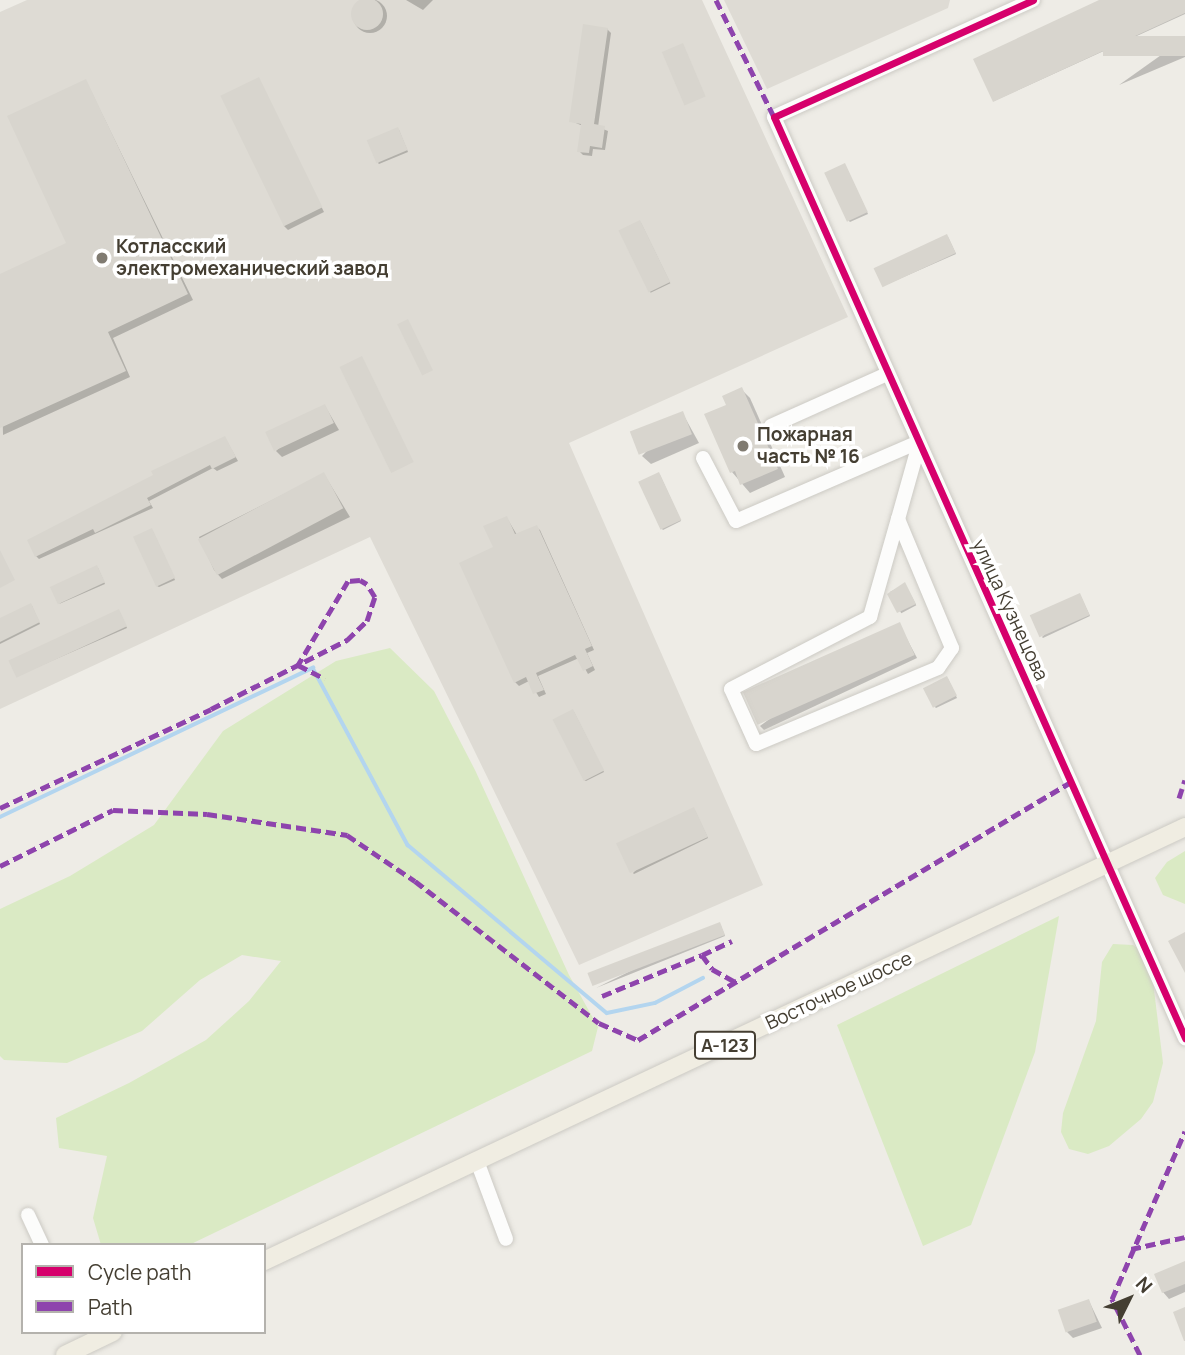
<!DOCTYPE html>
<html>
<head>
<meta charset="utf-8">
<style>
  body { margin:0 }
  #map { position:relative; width:1185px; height:1355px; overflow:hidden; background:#eeece6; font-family:Manrope,sans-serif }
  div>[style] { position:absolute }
  .industrial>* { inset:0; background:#dedbd4 }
  .green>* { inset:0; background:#daeac4 }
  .shadow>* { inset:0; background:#0003; transform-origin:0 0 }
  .round { border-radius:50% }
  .stream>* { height:3.5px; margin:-1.75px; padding:0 1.75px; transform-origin:1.75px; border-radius:1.75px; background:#b3d5ef }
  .building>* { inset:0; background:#d8d5ce; transform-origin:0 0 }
  .roads { filter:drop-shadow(0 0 2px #cccac4) drop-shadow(0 0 2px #cccac4) }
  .minor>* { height:14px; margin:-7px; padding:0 7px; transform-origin:7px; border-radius:7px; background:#fcfcfb }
  .major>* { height:18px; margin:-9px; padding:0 9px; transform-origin:9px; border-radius:9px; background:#f0ede2 }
  .quiet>* { height:5px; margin-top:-2.5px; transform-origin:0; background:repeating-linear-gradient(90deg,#8e44ad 0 10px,transparent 0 15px) }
  .cycleway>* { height:7px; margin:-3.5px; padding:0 3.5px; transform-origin:3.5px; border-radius:3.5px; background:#d6006c }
  .dots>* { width:19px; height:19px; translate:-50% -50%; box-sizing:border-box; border:4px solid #fff; border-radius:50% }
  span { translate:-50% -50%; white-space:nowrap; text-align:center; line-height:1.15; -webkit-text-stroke:7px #fff; paint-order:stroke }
  .shield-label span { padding:2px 5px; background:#fff; border:2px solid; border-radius:5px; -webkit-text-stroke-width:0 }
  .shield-label { font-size:18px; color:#443e32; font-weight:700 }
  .poi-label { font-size:19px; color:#443e32; font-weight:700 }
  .left { translate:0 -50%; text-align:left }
  .street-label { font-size:19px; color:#443e32 }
  .legend { position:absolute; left:21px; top:1243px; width:245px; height:91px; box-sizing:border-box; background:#fff; border:2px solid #b4b2ad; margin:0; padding:9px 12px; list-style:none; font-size:21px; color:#443e32 }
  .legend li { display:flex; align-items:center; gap:14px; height:35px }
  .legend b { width:35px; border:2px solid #b4b2ad }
  .north { position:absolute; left:1094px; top:1264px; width:70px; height:70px; -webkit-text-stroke:5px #fff; paint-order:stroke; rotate:47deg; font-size:19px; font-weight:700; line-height:28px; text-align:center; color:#443e32 }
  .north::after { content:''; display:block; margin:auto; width:24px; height:32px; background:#443e32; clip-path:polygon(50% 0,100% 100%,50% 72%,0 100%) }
</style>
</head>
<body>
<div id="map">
  <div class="industrial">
    <i style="clip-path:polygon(27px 0,702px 0,848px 317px,569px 443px,763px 885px,579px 965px,370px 537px,0 709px,0 12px)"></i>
    <i style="clip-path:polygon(724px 0,950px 0,948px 8px,767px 89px)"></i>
  </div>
  <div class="green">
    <i style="clip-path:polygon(390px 648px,434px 691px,475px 770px,569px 975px,598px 1027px,592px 1051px,189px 1245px,101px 1245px,93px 1218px,107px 1156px,59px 1148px,56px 1118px,129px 1083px,206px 1040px,249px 1001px,281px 961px,242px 955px,200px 980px,142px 1031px,67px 1063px,4px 1060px,0 1056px,0 909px,70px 876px,154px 825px,223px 731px,336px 661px)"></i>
    <i style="clip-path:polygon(1185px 851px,1185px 904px,1163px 895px,1155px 878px,1167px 862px)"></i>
    <i style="clip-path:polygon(1059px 916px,1035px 1052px,971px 1225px,923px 1246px,837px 1025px)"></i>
    <i style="clip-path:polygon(1113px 944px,1133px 945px,1150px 957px,1163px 1063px,1153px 1102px,1141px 1119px,1109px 1146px,1088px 1154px,1069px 1149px,1061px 1132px,1063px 1113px,1096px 1021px,1102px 962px)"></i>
  </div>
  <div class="shadow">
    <i class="round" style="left:353px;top:-1px;width:34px;height:34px"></i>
    <i style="clip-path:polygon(406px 0,433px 0,423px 10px)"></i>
    <i style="clip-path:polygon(1103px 0,1185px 0,1185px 14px,994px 101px)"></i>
    <i style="clip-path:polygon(607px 29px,611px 33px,598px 127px,608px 131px,605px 150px,593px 149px,592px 156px,583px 155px,579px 151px,583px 126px,571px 121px)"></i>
    <i style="clip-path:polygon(1185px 38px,1185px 57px,1119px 85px)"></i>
    <i style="clip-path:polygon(259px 80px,324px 212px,288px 230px,284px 226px)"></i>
    <i style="clip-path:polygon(86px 81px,193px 300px,113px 338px,130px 377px,3px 435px,0 276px,68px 244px)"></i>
    <i style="clip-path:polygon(399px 130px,408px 152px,379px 164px,378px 163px)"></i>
    <i style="clip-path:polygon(846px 167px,868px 214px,850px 222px,849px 221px)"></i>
    <i style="left:641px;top:223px;width:67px;height:22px;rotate:64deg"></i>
    <i style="clip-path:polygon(948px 237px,956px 254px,883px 286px)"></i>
    <i style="clip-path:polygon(741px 389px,750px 398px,785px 477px,750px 493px,732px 472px,729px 406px)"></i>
    <i style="clip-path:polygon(325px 406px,339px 430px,282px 457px,276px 451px)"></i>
    <i style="clip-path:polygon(683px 414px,699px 443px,651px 464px,642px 456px)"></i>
    <i style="clip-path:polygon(225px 438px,238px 461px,217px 471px,213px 468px,149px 501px,153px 508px,39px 559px,36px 556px)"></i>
    <i style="clip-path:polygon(324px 474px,350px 517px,222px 579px,214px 570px,199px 537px)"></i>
    <i style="clip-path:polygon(660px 475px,681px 521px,663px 530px,661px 528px)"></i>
    <i style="clip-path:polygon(507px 518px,517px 535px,536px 527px,540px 530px,594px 650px,587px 653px,595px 670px,588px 674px,579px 658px,538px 676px,546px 694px,539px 697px,529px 681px,519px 686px,515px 682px,495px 548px)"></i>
    <i style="clip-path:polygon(153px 532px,175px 580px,159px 587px,157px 586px)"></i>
    <i style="clip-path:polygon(98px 568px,105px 584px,59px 604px)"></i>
    <i style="left:905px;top:584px;width:24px;height:17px;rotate:62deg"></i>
    <i style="clip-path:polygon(1081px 597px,1090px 616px,1043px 638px,1042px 637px)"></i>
    <i style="clip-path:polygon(32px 606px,40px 624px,0 644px,0 620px)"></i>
    <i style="clip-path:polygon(120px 613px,127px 628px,17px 676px)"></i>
    <i style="clip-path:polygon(899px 624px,917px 658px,764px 730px,760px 726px)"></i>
    <i style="clip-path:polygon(948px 679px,957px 698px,936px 708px,935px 707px)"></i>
    <i style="clip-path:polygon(574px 712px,604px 772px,586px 781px,584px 780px)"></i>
    <i style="clip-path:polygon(695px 811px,708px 838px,634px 874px,633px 873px)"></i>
    <i style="clip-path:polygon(721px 926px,725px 936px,596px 988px)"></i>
    <i style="clip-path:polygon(1185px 1263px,1185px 1292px,1169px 1299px,1163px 1292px)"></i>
    <i style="clip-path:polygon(1089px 1301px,1102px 1328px,1073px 1338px,1067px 1332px)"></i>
  </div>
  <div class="stream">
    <i style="left:0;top:817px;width:347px;rotate:-25.5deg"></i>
    <i style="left:313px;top:668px;width:201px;rotate:61.8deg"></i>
    <i style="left:408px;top:845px;width:260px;rotate:40.2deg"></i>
    <i style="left:607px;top:1013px;width:49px;rotate:-11.8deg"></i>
    <i style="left:655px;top:1003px;width:54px;rotate:-27.5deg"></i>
  </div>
  <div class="building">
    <i class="round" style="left:351px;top:-2px;width:32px;height:32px"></i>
    <i style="clip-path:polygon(1099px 0,1185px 0,1185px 13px,993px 102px,973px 59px)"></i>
    <i style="clip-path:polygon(583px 24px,608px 28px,594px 124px,605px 126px,602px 148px,590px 146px,589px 153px,577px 152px,581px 124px,569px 122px)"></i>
    <i style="left:1185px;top:36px;width:20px;height:82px;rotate:90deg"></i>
    <i style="left:683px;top:43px;width:58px;height:23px;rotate:67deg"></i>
    <i style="left:259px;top:77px;width:145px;height:43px;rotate:64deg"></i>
    <i style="clip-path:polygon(86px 79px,188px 294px,108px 332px,126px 371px,0 428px,0 274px,66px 243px,7px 116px)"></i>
    <i style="left:398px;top:127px;width:25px;height:34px;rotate:67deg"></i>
    <i style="left:845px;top:163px;width:54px;height:23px;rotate:65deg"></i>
    <i style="left:640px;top:220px;width:69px;height:24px;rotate:64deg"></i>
    <i style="left:947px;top:234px;width:21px;height:81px;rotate:65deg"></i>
    <i style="left:408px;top:319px;width:57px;height:12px;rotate:64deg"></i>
    <i style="left:362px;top:356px;width:118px;height:25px;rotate:64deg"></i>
    <i style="clip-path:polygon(742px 387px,778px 469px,740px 485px,735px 471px,730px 473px,704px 414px,726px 405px,722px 396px)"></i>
    <i style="left:325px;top:404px;width:21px;height:66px;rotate:65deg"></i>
    <i style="left:683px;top:411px;width:25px;height:57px;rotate:69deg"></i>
    <i style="clip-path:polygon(225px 436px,236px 457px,212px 469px,210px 465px,147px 498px,151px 505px,95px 533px,93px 529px,35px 557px,27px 540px,153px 475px,151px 471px)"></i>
    <i style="left:324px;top:472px;width:41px;height:143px;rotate:62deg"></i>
    <i style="left:659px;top:472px;width:53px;height:23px;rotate:65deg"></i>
    <i style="clip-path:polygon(507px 516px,515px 534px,537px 525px,592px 646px,585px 649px,593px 666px,583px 671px,575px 655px,536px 673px,544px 690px,533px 694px,526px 677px,514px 683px,459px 563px,493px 547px,483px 526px)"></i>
    <i style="left:152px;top:528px;width:55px;height:21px;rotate:65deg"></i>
    <i style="clip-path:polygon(0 550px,15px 580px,0 588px)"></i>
    <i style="left:97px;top:565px;width:19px;height:52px;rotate:65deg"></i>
    <i style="clip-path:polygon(905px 582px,916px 604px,897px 613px,887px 594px)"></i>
    <i style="left:1080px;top:593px;width:24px;height:55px;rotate:66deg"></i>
    <i style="clip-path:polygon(31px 603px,40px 622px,0 642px,0 618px)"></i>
    <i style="left:119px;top:609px;width:19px;height:122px;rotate:65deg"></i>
    <i style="left:900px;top:622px;width:36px;height:172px;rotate:66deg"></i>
    <i style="left:947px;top:676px;width:22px;height:27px;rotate:63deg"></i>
    <i style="left:573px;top:709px;width:69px;height:23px;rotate:63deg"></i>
    <i style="left:694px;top:807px;width:33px;height:86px;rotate:65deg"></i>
    <i style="left:720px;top:922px;width:14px;height:142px;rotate:69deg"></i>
    <i style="clip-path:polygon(1185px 932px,1185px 973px,1168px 941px)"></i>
    <i style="clip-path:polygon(1185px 1261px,1185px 1284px,1162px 1293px,1154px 1274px)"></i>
    <i style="left:1089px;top:1299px;width:24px;height:33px;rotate:71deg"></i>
    <i style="clip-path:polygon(1185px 1307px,1185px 1341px,1184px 1341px,1173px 1312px)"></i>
  </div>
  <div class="roads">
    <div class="minor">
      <i style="left:1033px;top:0;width:284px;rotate:155.7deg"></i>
      <i style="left:774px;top:117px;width:1009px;rotate:65.95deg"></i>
      <i style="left:771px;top:426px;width:125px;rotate:-24.1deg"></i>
      <i style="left:703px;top:458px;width:71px;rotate:62.4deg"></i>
      <i style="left:736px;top:521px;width:196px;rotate:-23.4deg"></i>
      <i style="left:898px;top:519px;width:140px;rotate:67.3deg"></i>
      <i style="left:952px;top:648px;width:24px;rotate:125deg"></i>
      <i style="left:938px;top:668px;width:197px;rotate:157.3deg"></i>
      <i style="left:756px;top:744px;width:60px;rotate:-114.4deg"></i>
      <i style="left:731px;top:689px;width:157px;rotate:-27.4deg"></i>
      <i style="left:870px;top:617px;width:102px;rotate:-74.1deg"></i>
      <i style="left:898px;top:519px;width:74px;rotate:-74.3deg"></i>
      <i style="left:477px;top:1161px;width:83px;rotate:69.6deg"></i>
      <i style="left:28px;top:1215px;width:33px;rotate:65deg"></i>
    </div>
    <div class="major">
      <i style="left:264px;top:1261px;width:1018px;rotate:-25.23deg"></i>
      <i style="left:65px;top:1355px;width:53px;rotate:-25.6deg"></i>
    </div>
  </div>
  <div class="quiet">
    <i style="left:716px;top:0;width:131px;rotate:63.6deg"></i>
    <i style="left:298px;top:665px;width:30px;rotate:27deg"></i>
    <i style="left:1179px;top:798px;width:19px;rotate:-72deg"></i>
    <i style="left:0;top:808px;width:233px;rotate:-25.1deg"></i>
    <i style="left:211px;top:709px;width:153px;rotate:-26.9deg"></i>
    <i style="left:347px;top:640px;width:28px;rotate:-44deg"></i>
    <i style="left:367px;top:621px;width:25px;rotate:-72deg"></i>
    <i style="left:375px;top:597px;width:15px;rotate:-122deg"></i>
    <i style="left:367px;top:584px;width:8px;rotate:-150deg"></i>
    <i style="left:360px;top:580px;width:12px;rotate:175deg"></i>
    <i style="left:348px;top:581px;width:98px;rotate:120.8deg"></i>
    <i style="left:0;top:866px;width:126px;rotate:-26.4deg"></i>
    <i style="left:113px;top:810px;width:94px;rotate:2.4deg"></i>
    <i style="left:207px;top:814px;width:142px;rotate:8.5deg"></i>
    <i style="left:347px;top:835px;width:82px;rotate:34.1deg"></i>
    <i style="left:415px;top:881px;width:232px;rotate:37.7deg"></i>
    <i style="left:599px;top:1023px;width:43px;rotate:23.6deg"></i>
    <i style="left:638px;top:1040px;width:504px;rotate:-30.79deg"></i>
    <i style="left:702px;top:955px;width:33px;rotate:-25deg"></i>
    <i style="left:602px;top:996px;width:108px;rotate:-22.3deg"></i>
    <i style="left:702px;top:955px;width:17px;rotate:54deg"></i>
    <i style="left:712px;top:969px;width:26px;rotate:29deg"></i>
    <i style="left:1131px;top:1249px;width:55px;rotate:-12.5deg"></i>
    <i style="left:1140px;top:1355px;width:63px;rotate:-116.6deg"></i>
    <i style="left:1112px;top:1299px;width:183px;rotate:-66.5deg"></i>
  </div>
  <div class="cycleway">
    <i style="left:1033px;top:0;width:284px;rotate:155.7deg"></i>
    <i style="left:774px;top:117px;width:1009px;rotate:65.95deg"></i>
  </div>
  <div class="dots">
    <i style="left:102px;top:258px;background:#807b71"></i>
    <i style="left:743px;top:446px;background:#807b71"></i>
  </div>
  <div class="shield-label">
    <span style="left:725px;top:1045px">А-123</span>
  </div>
  <div class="poi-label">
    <span class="left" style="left:116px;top:258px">Котласский<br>электромеханический завод</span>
    <span class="left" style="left:757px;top:446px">Пожарная<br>часть № 16</span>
  </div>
  <div class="street-label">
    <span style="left:1010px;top:610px;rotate:65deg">улица Кузнецова</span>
    <span style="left:839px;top:991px;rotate:-25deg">Восточное шоссе</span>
  </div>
  <ul class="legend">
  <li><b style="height:9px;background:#d6006c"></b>Cycle path</li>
  <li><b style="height:9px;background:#8e44ad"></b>Path</li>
  </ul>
  <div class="north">N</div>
</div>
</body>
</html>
